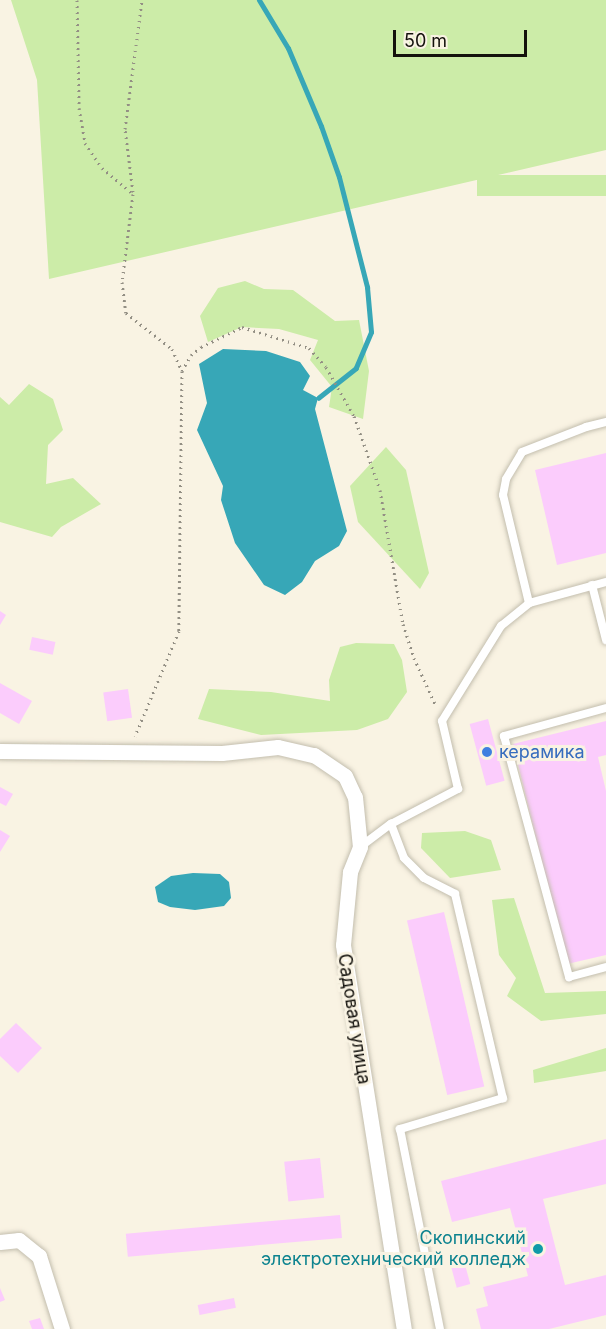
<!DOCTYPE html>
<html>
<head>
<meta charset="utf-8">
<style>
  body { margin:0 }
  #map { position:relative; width:606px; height:1329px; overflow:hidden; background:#f9f3e3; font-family:Inter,sans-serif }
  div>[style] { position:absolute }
  .green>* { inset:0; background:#cceca8; transform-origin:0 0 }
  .water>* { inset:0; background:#37a7b7 }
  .stream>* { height:5px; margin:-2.5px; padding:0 2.5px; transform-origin:2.5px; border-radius:2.5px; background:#37a7b7 }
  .building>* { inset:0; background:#fbccfc; transform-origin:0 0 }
  .path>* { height:3px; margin-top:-1.5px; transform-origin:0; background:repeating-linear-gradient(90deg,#938f84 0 1.5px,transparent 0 6px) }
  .roads { filter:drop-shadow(0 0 2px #c3beae) drop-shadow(0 0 2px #c3beae) }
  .lane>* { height:8px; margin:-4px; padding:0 4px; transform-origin:4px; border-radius:4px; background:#fff }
  .street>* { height:15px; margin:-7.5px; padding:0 7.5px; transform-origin:7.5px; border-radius:7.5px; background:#fff }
  .dots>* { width:16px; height:16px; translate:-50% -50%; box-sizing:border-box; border:3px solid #f9f3e3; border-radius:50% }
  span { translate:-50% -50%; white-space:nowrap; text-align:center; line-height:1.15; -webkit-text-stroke:6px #f9f3e3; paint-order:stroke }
  .shop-label { font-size:18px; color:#366cbe }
  .left { translate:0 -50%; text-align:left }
  .street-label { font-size:18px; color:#14120d }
  .culture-label { font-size:18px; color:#0d838f }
  .right { translate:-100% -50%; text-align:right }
  .scale { position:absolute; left:393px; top:30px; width:134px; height:27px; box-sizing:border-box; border:3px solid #14120d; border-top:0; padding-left:8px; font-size:18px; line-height:21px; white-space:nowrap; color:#14120d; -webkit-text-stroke:4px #f9f3e3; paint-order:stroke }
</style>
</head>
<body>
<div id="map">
  <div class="green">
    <i style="clip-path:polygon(11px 0,606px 0,606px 150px,49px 279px,37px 80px)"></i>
    <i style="left:606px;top:175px;width:21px;height:129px;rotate:90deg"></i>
    <i style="clip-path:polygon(245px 281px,264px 289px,293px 290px,335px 321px,359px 320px,369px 371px,363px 419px,329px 407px,332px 387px,310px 360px,318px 340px,279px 329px,242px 327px,208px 342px,200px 316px,218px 288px)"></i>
    <i style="clip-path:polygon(29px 384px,53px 399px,63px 430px,48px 445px,46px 484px,73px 478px,101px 504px,61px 527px,52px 537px,0 522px,0 397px,9px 405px)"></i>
    <i style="clip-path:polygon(386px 447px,406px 470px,429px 573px,420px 589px,358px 522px,350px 486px)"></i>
    <i style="clip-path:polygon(356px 643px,394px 644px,402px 660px,407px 692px,388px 719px,357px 730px,261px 735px,198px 719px,209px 689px,271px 692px,330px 701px,329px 680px,340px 647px)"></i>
    <i style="clip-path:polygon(465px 831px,491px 840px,501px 870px,450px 878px,421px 848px,422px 833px)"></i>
    <i style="clip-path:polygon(514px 898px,545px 993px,606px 991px,606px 1014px,541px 1021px,507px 996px,516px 978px,499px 955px,492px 900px)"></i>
    <i style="clip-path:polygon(606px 1048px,606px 1071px,534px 1083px,533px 1070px)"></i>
  </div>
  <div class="water">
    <i style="clip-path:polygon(223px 349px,266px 351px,300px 362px,310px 376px,303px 390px,318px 398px,315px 409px,347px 531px,339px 546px,315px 561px,302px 582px,285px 595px,264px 585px,235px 543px,221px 500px,223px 486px,197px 430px,207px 403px,199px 364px)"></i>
    <i style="clip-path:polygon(193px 873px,220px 874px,229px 882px,231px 898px,224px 906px,195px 910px,170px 907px,158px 902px,155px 887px,171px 876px)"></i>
  </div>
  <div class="stream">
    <i style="left:259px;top:0;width:56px;rotate:58.9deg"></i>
    <i style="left:288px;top:48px;width:85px;rotate:67.1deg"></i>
    <i style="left:321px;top:126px;width:54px;rotate:70.6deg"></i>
    <i style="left:339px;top:177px;width:114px;rotate:75.7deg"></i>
    <i style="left:367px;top:287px;width:45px;rotate:84.9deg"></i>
    <i style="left:371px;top:332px;width:39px;rotate:113deg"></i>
    <i style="left:356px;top:368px;width:48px;rotate:141.7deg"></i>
  </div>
  <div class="building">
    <i style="clip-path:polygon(606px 453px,606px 553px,557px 565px,535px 470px)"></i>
    <i style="clip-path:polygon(0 611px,6px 615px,0 625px)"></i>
    <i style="left:32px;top:637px;width:24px;height:13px;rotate:12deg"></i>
    <i style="clip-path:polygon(0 683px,32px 701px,19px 724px,0 713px)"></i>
    <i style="left:128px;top:689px;width:29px;height:25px;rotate:82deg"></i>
    <i style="left:488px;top:719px;width:64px;height:19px;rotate:75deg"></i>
    <i style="clip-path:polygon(606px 721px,606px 755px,598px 757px,606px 791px,606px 955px,567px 964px,513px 744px)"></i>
    <i style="clip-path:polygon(0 787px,13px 794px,6px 806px,0 803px)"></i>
    <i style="clip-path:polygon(0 830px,10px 836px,0 852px)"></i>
    <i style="left:444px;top:912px;width:179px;height:38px;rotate:77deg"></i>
    <i style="clip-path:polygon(16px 1023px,42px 1048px,18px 1073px,0 1056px,0 1039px)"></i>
    <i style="clip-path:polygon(606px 1139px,606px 1184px,543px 1199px,565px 1285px,606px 1275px,606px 1315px,549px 1329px,481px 1329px,476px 1309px,488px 1306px,483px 1287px,528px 1276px,510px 1208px,452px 1222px,441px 1181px)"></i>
    <i style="left:320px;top:1158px;width:40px;height:36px;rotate:84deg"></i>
    <i style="left:340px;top:1215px;width:23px;height:215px;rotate:85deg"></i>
    <i style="left:463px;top:1257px;width:28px;height:14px;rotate:75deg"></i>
    <i style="clip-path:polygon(0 1288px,5px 1300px,0 1302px)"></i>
    <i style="left:234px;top:1298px;width:10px;height:37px;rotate:79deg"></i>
    <i style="clip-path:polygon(40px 1318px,44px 1329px,32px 1329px,29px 1321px)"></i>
  </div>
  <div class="path">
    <i style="left:77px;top:0;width:108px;rotate:88.9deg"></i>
    <i style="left:79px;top:108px;width:36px;rotate:80deg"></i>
    <i style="left:85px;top:143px;width:30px;rotate:56deg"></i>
    <i style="left:102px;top:168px;width:40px;rotate:40deg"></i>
    <i style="left:133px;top:194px;width:89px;rotate:97.1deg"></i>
    <i style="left:122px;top:282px;width:31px;rotate:83deg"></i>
    <i style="left:126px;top:313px;width:58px;rotate:38deg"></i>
    <i style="left:172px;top:349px;width:24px;rotate:66deg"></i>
    <i style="left:182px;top:371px;width:260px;rotate:90.7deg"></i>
    <i style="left:179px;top:631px;width:114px;rotate:112.7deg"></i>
    <i style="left:133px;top:192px;width:64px;rotate:-97.2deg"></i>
    <i style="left:125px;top:129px;width:130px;rotate:-82.5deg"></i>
    <i style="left:182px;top:371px;width:18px;rotate:-61deg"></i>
    <i style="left:191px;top:355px;width:13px;rotate:-39deg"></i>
    <i style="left:201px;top:347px;width:46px;rotate:-26deg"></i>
    <i style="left:242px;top:327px;width:70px;rotate:17.4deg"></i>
    <i style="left:309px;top:348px;width:25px;rotate:48deg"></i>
    <i style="left:326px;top:367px;width:56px;rotate:60.3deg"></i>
    <i style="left:354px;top:416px;width:78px;rotate:70.6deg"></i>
    <i style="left:380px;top:490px;width:136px;rotate:80.3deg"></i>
    <i style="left:403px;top:624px;width:36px;rotate:72deg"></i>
    <i style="left:414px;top:658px;width:53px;rotate:65.4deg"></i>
  </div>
  <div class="roads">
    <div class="lane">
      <i style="left:592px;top:585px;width:57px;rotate:75.7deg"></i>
      <i style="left:529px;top:603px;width:111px;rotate:-103.5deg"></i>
      <i style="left:503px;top:495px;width:16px;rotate:-79deg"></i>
      <i style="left:506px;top:479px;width:31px;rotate:-59deg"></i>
      <i style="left:522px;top:452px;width:69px;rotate:-21.3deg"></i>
      <i style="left:586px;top:427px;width:21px;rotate:-14deg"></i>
      <i style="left:606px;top:708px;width:106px;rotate:164.6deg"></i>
      <i style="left:504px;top:736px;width:250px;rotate:74.9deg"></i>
      <i style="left:569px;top:977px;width:38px;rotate:-15deg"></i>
      <i style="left:391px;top:824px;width:36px;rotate:69deg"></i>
      <i style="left:404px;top:858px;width:28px;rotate:45deg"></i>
      <i style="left:424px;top:878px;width:35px;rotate:27deg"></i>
      <i style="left:455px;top:894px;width:210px;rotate:76.8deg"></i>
      <i style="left:503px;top:1098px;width:108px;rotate:163.2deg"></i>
      <i style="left:400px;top:1129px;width:204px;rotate:78.7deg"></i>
      <i style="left:360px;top:847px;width:39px;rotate:-37deg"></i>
      <i style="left:391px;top:824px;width:76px;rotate:-27.6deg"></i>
      <i style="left:458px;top:789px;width:70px;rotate:-103.2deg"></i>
      <i style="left:442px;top:721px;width:112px;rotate:-58.2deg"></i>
      <i style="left:501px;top:626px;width:36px;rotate:-39deg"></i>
      <i style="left:529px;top:603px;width:80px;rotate:-15.3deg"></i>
    </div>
    <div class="street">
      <i style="left:0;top:751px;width:222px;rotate:0.5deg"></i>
      <i style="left:222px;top:753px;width:56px;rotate:-6.1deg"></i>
      <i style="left:278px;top:747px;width:37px;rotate:13deg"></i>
      <i style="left:314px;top:755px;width:37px;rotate:34deg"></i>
      <i style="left:345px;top:776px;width:23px;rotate:65deg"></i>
      <i style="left:355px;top:797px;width:50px;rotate:84.3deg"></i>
      <i style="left:360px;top:847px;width:27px;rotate:112deg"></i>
      <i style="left:350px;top:872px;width:73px;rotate:95.5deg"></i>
      <i style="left:343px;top:945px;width:389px;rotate:81deg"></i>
      <i style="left:0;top:1242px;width:19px;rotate:-6deg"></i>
      <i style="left:19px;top:1240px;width:26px;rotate:39deg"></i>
      <i style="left:39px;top:1256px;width:77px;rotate:72.5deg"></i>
    </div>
  </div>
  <div class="dots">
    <i style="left:487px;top:752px;background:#3f7fe0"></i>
    <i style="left:538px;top:1249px;background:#0f9aa8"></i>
  </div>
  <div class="shop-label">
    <span class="left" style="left:499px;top:752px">керамика</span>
  </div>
  <div class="street-label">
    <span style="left:354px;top:1019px;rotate:81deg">Садовая улица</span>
  </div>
  <div class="culture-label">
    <span class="right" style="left:526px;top:1249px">Скопинский<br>электротехнический колледж</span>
  </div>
  <div class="scale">50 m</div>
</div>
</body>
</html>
